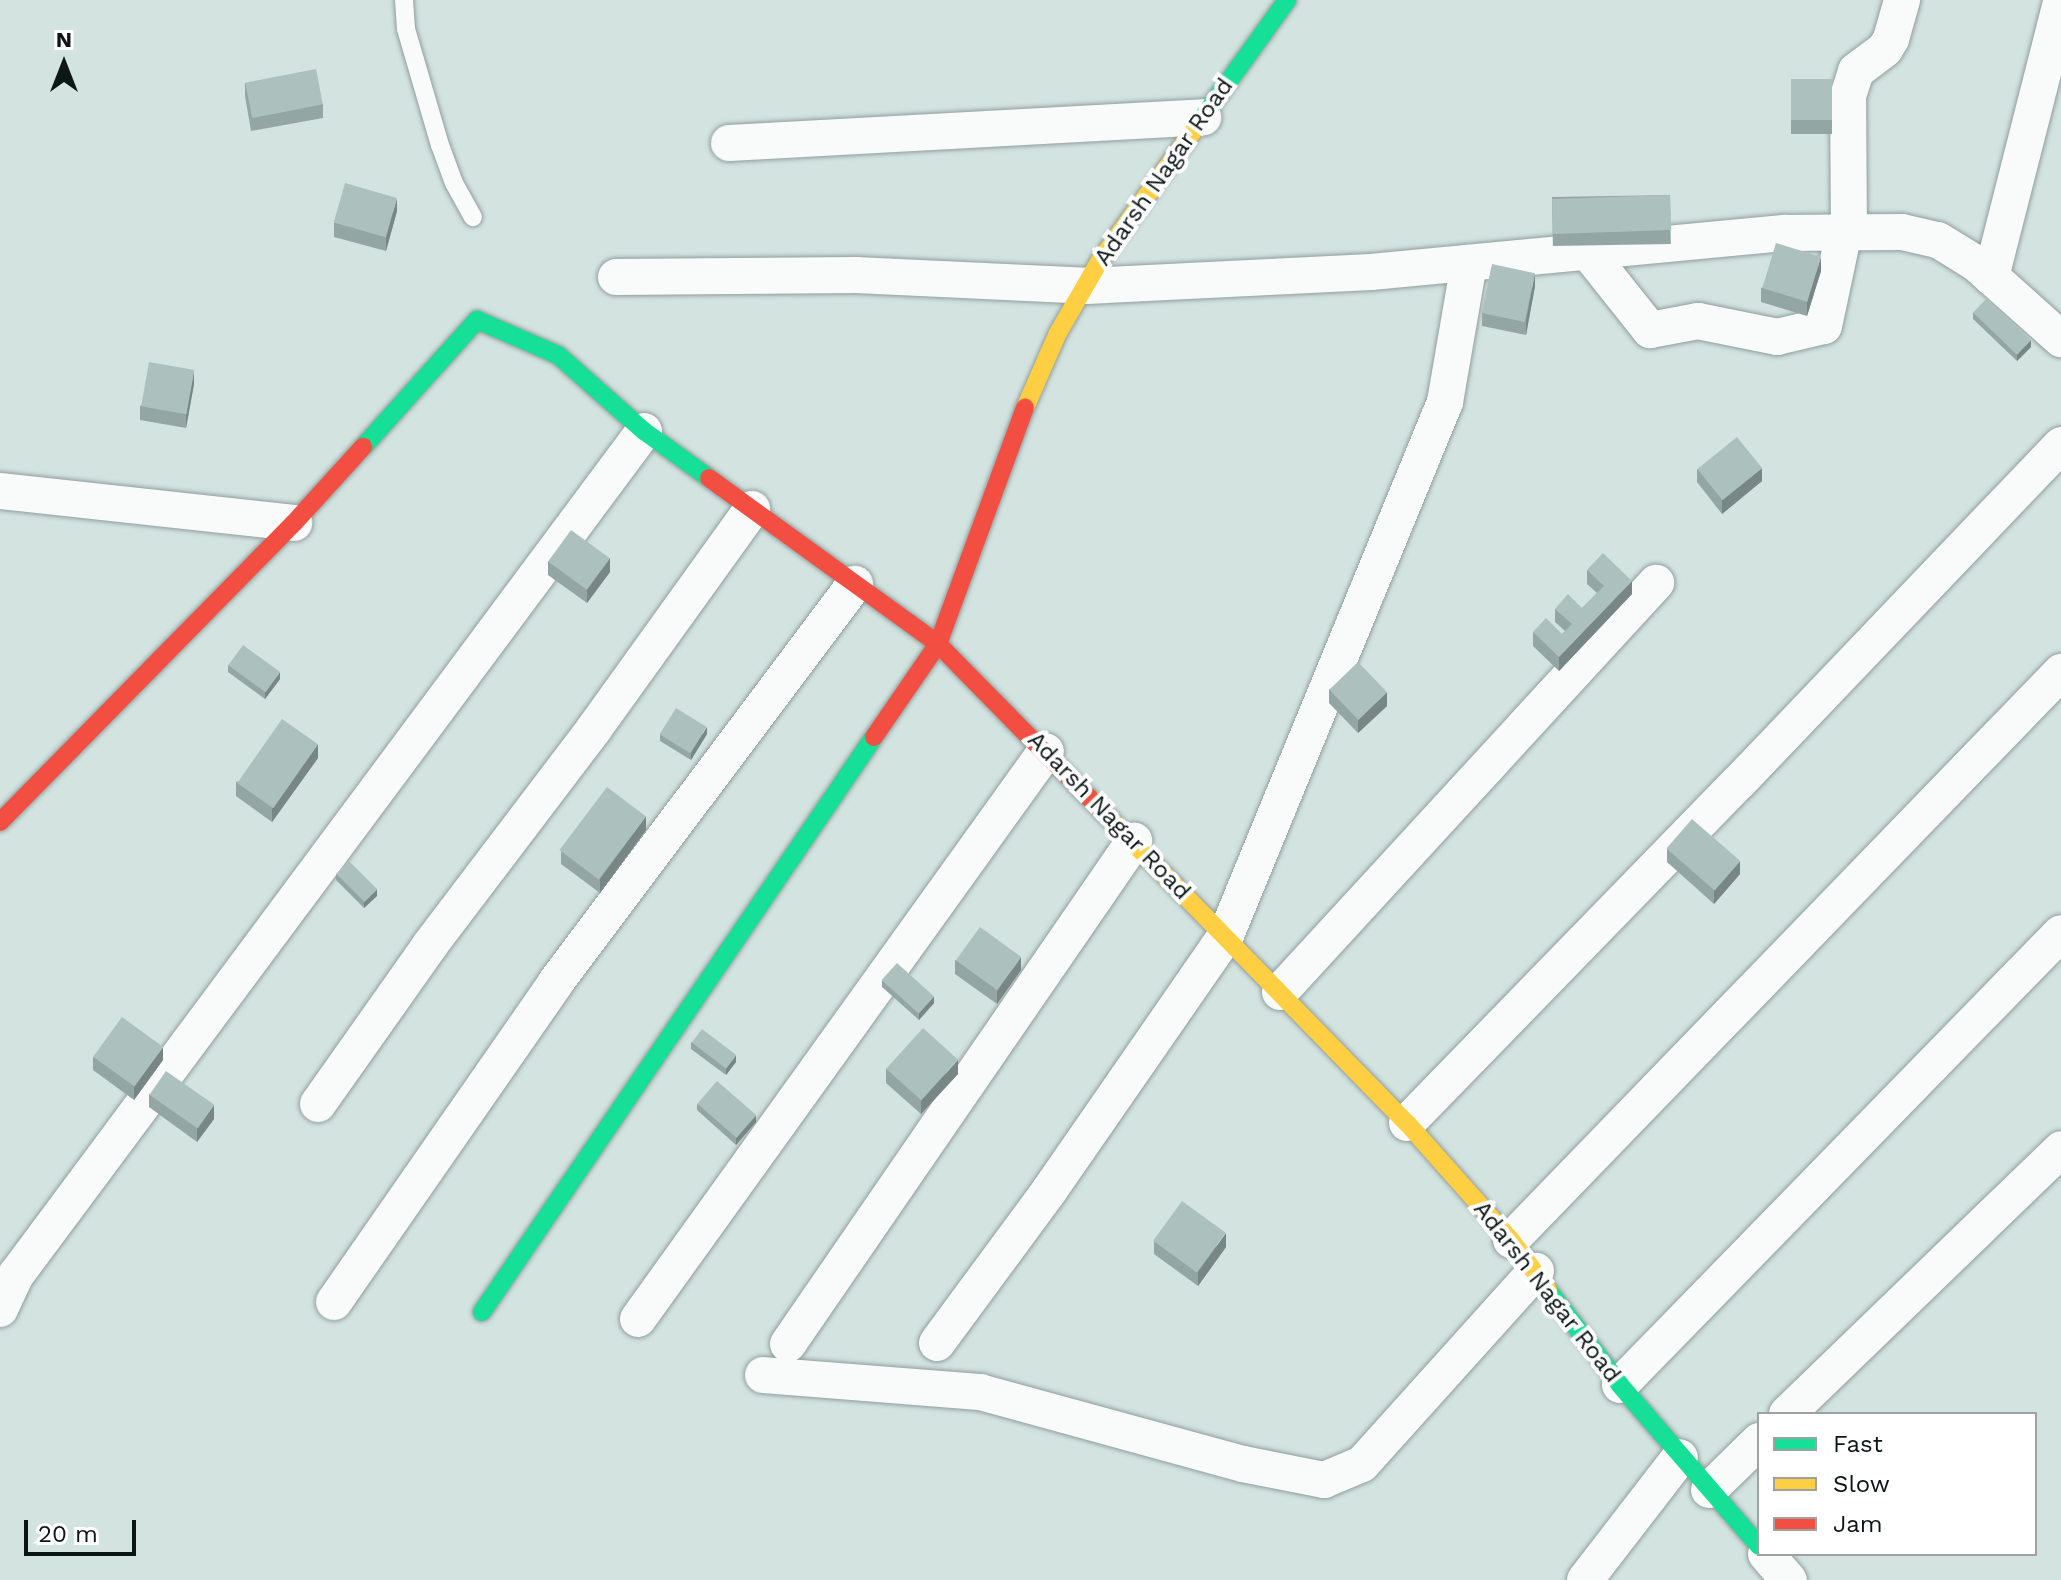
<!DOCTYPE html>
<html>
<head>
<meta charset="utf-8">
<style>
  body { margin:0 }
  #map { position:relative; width:2061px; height:1580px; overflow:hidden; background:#d2e3e0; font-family:"Work Sans",sans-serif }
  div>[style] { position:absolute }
  .roads { filter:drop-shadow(0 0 2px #919e9c) drop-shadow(0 0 2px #919e9c) }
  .lane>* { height:18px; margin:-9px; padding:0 9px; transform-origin:9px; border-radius:9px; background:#f8fbfa }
  .street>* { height:36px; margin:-18px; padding:0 18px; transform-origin:18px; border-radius:18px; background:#f8fbfa }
  .fast>* { height:18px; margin:-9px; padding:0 9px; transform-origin:9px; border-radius:9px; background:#16e098 }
  .slow>* { height:18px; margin:-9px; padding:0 9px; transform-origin:9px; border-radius:9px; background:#ffcf43 }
  .jam>* { height:18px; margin:-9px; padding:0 9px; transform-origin:9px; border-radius:9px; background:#f24e42 }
  .wall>* { inset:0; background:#94a6a3; transform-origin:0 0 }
  .shaded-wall>* { inset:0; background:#788785 }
  .building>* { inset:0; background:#acc1be; transform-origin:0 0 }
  span { translate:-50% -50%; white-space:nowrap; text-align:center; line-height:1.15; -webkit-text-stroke:8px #fff; paint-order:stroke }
  .street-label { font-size:24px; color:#0c1615 }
  .legend { position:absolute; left:1757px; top:1412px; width:280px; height:144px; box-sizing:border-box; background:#fff; border:2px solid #9ea2a1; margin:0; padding:10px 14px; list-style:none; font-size:24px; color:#0c1615 }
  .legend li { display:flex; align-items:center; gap:16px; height:40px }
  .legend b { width:40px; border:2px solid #9ea2a1 }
  .north { position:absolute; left:24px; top:24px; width:80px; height:80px; -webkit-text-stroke:6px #fff; paint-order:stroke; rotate:0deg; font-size:22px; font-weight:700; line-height:32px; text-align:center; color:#0c1615 }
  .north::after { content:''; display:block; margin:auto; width:28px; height:36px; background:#0c1615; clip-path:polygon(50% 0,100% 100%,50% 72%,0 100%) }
  .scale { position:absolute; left:24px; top:1520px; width:112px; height:36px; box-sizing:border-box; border:4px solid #0c1615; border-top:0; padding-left:10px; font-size:24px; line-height:28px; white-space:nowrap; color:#0c1615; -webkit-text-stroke:6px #fff; paint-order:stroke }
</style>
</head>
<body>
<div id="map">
  <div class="roads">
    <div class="lane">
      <i style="left:404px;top:0;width:29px;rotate:86deg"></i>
      <i style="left:406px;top:29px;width:121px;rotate:73.7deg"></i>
      <i style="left:440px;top:145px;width:40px;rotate:69.8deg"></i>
      <i style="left:454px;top:183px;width:39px;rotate:61deg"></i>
    </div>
    <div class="street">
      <i style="left:729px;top:143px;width:475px;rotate:-3.1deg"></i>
      <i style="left:1849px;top:232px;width:136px;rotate:-90.4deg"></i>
      <i style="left:1848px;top:96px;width:26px;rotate:-72deg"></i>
      <i style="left:1856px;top:71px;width:36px;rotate:-37deg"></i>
      <i style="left:1885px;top:49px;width:12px;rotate:-59deg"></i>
      <i style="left:1891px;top:39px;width:41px;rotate:-74.2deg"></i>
      <i style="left:1588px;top:252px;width:100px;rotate:51.5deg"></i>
      <i style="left:1650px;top:330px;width:49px;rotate:-10.6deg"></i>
      <i style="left:1698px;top:321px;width:81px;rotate:11.4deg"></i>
      <i style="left:1777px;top:337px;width:48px;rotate:-13.2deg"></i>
      <i style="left:1824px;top:326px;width:96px;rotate:-78deg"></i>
      <i style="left:616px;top:277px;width:240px;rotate:-0.5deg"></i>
      <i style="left:856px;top:275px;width:230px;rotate:2.7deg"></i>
      <i style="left:1086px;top:286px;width:285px;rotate:-2.8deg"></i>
      <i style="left:1371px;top:272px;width:417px;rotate:-5.4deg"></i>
      <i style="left:1786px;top:233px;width:116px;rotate:-0.5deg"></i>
      <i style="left:1902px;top:232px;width:37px;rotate:13deg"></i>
      <i style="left:1938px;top:240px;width:46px;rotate:31.6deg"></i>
      <i style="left:1977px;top:264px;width:113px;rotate:41.8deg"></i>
      <i style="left:1991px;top:277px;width:283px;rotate:-75.7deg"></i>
      <i style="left:0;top:491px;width:296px;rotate:6.2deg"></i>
      <i style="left:1280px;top:992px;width:556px;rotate:-47.41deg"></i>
      <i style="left:318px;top:1104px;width:194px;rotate:-54.8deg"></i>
      <i style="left:430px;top:945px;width:271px;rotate:-52.8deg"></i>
      <i style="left:594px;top:729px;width:271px;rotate:-54.3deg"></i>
      <i style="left:1407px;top:1123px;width:476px;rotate:-45.8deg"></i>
      <i style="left:1739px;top:782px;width:466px;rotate:-46.3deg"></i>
      <i style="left:1511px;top:1240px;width:791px;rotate:-45.92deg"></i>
      <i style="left:334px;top:1302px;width:389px;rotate:-55.2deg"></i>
      <i style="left:556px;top:982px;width:498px;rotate:-53.1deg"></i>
      <i style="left:0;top:1309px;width:38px;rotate:-65deg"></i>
      <i style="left:16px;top:1275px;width:1052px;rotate:-53.35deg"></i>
      <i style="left:638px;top:1319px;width:699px;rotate:-54.31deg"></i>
      <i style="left:937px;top:1343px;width:189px;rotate:-53.6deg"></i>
      <i style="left:1049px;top:1191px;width:311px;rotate:-55.3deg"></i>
      <i style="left:1226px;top:935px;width:576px;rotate:-67.66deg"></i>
      <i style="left:1445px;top:402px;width:141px;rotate:-80.2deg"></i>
      <i style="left:788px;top:1344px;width:611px;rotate:-55.48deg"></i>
      <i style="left:763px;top:1375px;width:218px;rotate:4.5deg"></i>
      <i style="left:980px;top:1392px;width:273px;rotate:15.3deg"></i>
      <i style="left:1243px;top:1464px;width:83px;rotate:11.2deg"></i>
      <i style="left:1324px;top:1480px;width:41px;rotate:-22.8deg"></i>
      <i style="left:1362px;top:1464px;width:260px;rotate:-48deg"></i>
      <i style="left:1620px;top:1385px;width:631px;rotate:-45.71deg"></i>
      <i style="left:1787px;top:1414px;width:381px;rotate:-44deg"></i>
      <i style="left:1709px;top:1490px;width:70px;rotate:-44.4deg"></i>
      <i style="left:1766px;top:1554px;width:35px;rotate:49deg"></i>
      <i style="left:1585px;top:1580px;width:155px;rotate:-52.3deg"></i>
    </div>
    <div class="fast">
      <i style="left:1198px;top:124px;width:153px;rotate:-54.3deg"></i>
      <i style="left:363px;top:447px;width:171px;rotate:-48.1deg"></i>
      <i style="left:477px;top:320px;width:88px;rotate:23.4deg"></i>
      <i style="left:558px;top:355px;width:115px;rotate:41.5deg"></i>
      <i style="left:644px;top:431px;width:80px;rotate:35.9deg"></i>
      <i style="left:1548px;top:1290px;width:119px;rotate:52.8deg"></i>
      <i style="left:1620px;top:1385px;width:213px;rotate:49.2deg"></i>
      <i style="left:482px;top:1312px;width:696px;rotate:-55.72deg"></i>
    </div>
    <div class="slow">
      <i style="left:1025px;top:408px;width:82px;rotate:-66.3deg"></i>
      <i style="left:1058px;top:333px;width:82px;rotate:-60deg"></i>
      <i style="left:1099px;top:262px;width:170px;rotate:-54.3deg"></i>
      <i style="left:1107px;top:816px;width:429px;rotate:45.7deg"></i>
      <i style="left:1407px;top:1123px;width:157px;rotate:48.4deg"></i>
      <i style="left:1511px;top:1240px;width:62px;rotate:53.5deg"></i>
    </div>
    <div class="jam">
      <i style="left:709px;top:478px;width:283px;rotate:35.9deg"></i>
      <i style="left:938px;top:644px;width:241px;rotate:45.5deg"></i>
      <i style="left:874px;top:737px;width:113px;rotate:-55.5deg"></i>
      <i style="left:938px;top:644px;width:252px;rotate:-69.8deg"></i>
      <i style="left:0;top:822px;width:419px;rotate:-45.5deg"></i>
      <i style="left:294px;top:523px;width:103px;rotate:-47.8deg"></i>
    </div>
  </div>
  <div class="wall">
    <i style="left:1791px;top:79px;width:41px;height:55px"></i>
    <i style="clip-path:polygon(245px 83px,323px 104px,323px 118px,251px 131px,245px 96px)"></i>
    <i style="left:1670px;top:195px;width:49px;height:118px;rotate:89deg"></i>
    <i style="clip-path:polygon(397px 211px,386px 251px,334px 237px,334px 223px)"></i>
    <i style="clip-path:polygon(1821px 271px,1807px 316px,1761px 302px,1761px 288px)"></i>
    <i style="clip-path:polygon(1535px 286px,1526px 335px,1482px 326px,1482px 313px)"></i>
    <i style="clip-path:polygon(1973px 312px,2031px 347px,2017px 361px,1973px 319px)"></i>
    <i style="clip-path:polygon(194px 384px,186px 428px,140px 420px,140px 406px)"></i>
    <i style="clip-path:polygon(1697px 469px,1762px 481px,1722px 514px,1697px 482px)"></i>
    <i style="clip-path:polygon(548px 561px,610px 572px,587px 603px,548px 575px)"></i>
    <i style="clip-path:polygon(1587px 570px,1632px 594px,1559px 671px,1533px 646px,1533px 632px,1562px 634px,1565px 631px,1555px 622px,1555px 609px,1582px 608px,1597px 593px,1587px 584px)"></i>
    <i style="clip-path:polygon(228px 665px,280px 679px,265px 699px,228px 672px)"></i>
    <i style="clip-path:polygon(1329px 689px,1387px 706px,1358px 733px,1329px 703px)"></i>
    <i style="clip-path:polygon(660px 734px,707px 734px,691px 760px,660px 741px)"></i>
    <i style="clip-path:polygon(318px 758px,272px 822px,236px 796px,236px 782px)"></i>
    <i style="clip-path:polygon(646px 830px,600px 893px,561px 864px,561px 851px)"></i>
    <i style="clip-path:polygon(1667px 849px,1740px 874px,1714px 904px,1667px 862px)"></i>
    <i style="clip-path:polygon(336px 874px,377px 896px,364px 908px,336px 880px)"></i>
    <i style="clip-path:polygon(955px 960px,1021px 970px,997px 1004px,955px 974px)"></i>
    <i style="clip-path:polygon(882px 980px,934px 1003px,919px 1020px,882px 987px)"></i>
    <i style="clip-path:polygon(691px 1042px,736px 1062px,726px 1075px,691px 1049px)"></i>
    <i style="clip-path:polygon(93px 1057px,163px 1060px,134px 1100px,93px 1070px)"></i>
    <i style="clip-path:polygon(886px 1069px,958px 1074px,921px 1114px,886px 1083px)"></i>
    <i style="clip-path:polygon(149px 1094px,214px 1119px,197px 1142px,149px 1107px)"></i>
    <i style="clip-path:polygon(697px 1104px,756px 1122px,736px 1145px,697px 1110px)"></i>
    <i style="clip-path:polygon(1154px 1241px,1226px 1247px,1198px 1286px,1154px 1254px)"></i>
  </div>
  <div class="shaded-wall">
    <i style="clip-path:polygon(397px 198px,397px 211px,386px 251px,386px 238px)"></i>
    <i style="clip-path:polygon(1821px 257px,1821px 271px,1807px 316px,1807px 302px)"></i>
    <i style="clip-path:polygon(1535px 273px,1535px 286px,1526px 335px,1526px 321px)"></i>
    <i style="clip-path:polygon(2031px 340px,2031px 347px,2017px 361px,2017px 354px)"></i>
    <i style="clip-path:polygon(194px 370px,194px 384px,186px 428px,186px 414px)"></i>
    <i style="clip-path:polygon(1762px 468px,1762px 481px,1722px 514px,1722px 500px)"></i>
    <i style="clip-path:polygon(610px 558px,610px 572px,587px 603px,587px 589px)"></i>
    <i style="clip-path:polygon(1632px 581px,1632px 594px,1559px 671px,1559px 657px)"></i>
    <i style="clip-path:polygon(280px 672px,280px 679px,265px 699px,265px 692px)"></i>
    <i style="clip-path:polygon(1387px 692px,1387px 706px,1358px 733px,1358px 719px)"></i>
    <i style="clip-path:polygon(707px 727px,707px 734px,691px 760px,691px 753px)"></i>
    <i style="clip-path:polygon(318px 744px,318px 758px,272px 822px,272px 808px)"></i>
    <i style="clip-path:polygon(646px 816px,646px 830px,600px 893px,600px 879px)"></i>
    <i style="clip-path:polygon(1740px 861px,1740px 874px,1714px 904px,1714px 890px)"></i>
    <i style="clip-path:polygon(377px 889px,377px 896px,364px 908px,364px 901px)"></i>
    <i style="clip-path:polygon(1021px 957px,1021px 970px,997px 1004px,997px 991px)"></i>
    <i style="clip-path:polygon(934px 996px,934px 1003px,919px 1020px,919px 1013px)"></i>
    <i style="clip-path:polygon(163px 1047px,163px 1060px,134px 1100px,134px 1086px)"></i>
    <i style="clip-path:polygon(736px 1055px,736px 1062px,726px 1075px,726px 1069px)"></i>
    <i style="clip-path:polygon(958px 1060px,958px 1074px,921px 1114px,921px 1101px)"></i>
    <i style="clip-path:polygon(214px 1105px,214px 1119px,197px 1142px,197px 1128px)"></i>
    <i style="clip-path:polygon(756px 1115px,756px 1122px,736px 1145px,736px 1138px)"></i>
    <i style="clip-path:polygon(1226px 1233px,1226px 1247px,1198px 1286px,1198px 1272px)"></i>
  </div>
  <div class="building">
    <i style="left:316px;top:69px;width:36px;height:72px;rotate:79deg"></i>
    <i style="left:1791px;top:79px;width:41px;height:41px"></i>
    <i style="left:345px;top:183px;width:54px;height:41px;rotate:16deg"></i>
    <i style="left:1670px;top:195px;width:35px;height:118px;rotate:88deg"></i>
    <i style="left:1776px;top:243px;width:47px;height:47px;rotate:17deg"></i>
    <i style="left:1492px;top:264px;width:44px;height:50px;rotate:12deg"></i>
    <i style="left:1987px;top:298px;width:61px;height:20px;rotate:44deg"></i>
    <i style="left:149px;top:362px;width:46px;height:45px;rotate:10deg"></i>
    <i style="left:1737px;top:437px;width:40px;height:51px;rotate:51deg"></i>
    <i style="left:571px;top:530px;width:48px;height:39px;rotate:36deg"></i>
    <i style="clip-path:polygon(1603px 553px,1632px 581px,1559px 657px,1533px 632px,1546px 618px,1562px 634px,1572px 624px,1555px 609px,1568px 594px,1582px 608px,1604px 586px,1587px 570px)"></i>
    <i style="left:243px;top:645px;width:46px;height:25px;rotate:36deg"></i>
    <i style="left:1358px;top:662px;width:42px;height:40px;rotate:46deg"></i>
    <i style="left:676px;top:708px;width:36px;height:31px;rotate:32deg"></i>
    <i style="left:282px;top:719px;width:44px;height:78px;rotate:35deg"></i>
    <i style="left:607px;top:787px;width:49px;height:79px;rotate:37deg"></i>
    <i style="left:1692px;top:819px;width:64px;height:39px;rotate:41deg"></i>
    <i style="left:349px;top:861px;width:40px;height:18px;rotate:45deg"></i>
    <i style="left:980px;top:927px;width:51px;height:41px;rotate:36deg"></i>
    <i style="left:897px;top:963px;width:50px;height:23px;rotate:42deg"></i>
    <i style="left:122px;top:1017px;width:51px;height:49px;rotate:36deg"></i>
    <i style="left:923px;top:1028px;width:47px;height:55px;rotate:42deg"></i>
    <i style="left:702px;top:1029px;width:43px;height:17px;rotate:37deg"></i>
    <i style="left:166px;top:1071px;width:59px;height:29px;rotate:35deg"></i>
    <i style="left:717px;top:1081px;width:52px;height:30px;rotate:41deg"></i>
    <i style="left:1182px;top:1201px;width:54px;height:49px;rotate:36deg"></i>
  </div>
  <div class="street-label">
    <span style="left:1164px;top:172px;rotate:-55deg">Adarsh Nagar Road</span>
    <span style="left:1109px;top:816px;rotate:46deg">Adarsh Nagar Road</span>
    <span style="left:1547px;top:1292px;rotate:52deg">Adarsh Nagar Road</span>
  </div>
  <ul class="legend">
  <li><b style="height:10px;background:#16e098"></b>Fast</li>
  <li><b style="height:10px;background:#ffcf43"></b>Slow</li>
  <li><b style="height:10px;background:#f24e42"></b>Jam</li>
  </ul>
  <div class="north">N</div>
  <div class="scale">20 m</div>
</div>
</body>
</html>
